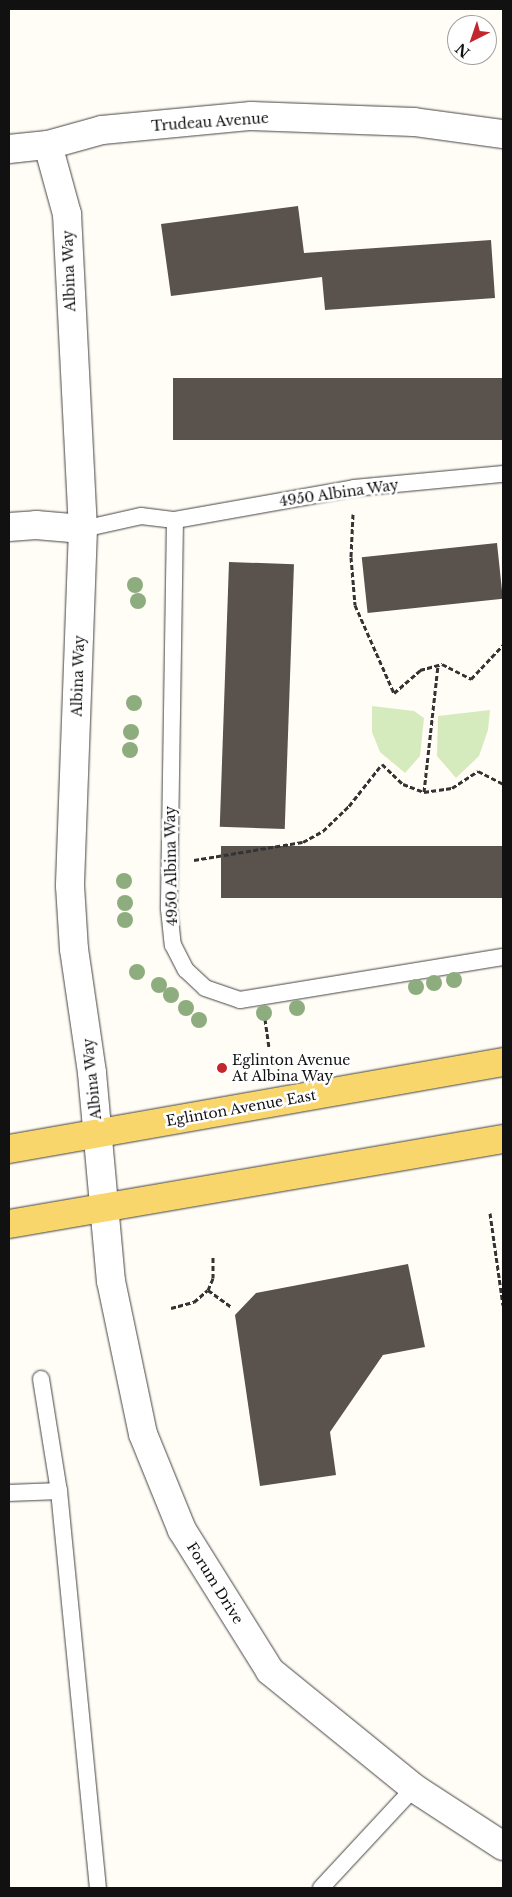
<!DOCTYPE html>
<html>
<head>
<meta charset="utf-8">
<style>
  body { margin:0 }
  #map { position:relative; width:512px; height:1897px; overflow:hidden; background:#fffdf5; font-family:"Libre Baskerville",serif }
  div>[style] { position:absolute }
  .green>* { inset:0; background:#d5ebbd }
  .building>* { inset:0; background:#5a524d; transform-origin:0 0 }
  .path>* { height:3px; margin-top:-1.5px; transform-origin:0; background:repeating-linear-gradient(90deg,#333 0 5px,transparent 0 7.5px) }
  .roads { filter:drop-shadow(0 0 1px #444) drop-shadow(0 0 1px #444) }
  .lane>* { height:16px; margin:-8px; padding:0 8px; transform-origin:8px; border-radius:8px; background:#fff }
  .street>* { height:28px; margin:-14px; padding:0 14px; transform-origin:14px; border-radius:14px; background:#fff }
  .primary>* { height:28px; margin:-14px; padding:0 14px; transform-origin:14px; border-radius:14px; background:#f9d66b }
  .trees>* { width:16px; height:16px; margin:-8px; border-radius:50%; background:#8dad7f }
  .dots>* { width:14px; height:14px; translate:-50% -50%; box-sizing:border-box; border:2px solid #fff; border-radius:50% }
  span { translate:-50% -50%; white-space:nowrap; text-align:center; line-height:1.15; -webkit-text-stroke:5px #fff; paint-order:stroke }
  .street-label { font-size:14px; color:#111 }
  .poi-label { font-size:14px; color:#111 }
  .left { translate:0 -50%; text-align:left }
  .frame { position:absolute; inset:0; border:10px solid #111; pointer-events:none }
  .north { position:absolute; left:447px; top:15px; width:50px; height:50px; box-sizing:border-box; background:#fff; border:1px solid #a0a0a0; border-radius:50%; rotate:221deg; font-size:14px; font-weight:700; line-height:20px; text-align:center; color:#111 }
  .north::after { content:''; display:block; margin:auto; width:18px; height:22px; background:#c4262e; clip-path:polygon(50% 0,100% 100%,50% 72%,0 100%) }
</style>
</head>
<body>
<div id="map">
  <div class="green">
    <i style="clip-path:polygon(372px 706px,414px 711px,424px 718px,420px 756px,405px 773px,380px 752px,372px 732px)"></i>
    <i style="clip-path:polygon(490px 710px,488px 730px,479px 756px,456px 778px,437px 756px,438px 716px)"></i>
  </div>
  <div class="building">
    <i style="clip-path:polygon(298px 206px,304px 253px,491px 240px,495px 298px,325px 310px,322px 277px,171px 296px,161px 224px)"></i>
    <i style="left:503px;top:378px;width:62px;height:330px;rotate:90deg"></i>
    <i style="left:497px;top:543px;width:56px;height:136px;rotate:84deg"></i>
    <i style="left:229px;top:562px;width:65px;height:265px;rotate:2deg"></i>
    <i style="left:503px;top:846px;width:52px;height:282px;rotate:90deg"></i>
    <i style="clip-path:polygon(408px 1264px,425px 1347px,383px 1355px,330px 1432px,336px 1475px,260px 1486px,235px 1315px,256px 1293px)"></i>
  </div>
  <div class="path">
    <i style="left:353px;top:514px;width:43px;rotate:92.7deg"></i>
    <i style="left:351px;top:557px;width:48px;rotate:85.2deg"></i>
    <i style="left:355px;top:605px;width:96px;rotate:66.1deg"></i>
    <i style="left:394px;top:693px;width:35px;rotate:-41deg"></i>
    <i style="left:420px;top:670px;width:23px;rotate:-15deg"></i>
    <i style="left:442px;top:664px;width:33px;rotate:27deg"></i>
    <i style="left:471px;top:679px;width:47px;rotate:-46.7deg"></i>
    <i style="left:424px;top:792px;width:128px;rotate:-83.7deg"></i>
    <i style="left:194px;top:860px;width:110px;rotate:-9.4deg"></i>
    <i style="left:303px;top:842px;width:23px;rotate:-29deg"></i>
    <i style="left:323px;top:831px;width:36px;rotate:-44deg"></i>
    <i style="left:349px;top:806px;width:53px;rotate:-51.8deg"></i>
    <i style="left:382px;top:764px;width:29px;rotate:44deg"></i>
    <i style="left:403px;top:784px;width:22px;rotate:21deg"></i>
    <i style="left:424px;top:792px;width:28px;rotate:-8deg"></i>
    <i style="left:452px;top:788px;width:31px;rotate:-33deg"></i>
    <i style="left:478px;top:771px;width:28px;rotate:27deg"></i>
    <i style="left:265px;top:1019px;width:28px;rotate:82deg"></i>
    <i style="left:490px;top:1213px;width:93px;rotate:82deg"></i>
    <i style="left:208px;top:1290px;width:29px;rotate:36deg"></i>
    <i style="left:171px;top:1308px;width:24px;rotate:-15deg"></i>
    <i style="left:194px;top:1302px;width:18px;rotate:-41deg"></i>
    <i style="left:208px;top:1290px;width:13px;rotate:-67deg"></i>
    <i style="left:213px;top:1278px;width:21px;rotate:-90deg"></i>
  </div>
  <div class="roads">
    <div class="lane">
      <i style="left:175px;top:520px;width:389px;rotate:90.9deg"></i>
      <i style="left:169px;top:909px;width:36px;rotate:84deg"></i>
      <i style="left:173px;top:945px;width:28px;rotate:63deg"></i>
      <i style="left:186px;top:970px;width:26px;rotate:43deg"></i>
      <i style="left:205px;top:988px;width:37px;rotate:19deg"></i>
      <i style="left:240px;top:1000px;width:266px;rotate:-9.3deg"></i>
      <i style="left:83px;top:529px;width:59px;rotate:-12.6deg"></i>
      <i style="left:141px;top:516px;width:34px;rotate:7deg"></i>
      <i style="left:175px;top:520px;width:182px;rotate:-10.1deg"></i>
      <i style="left:354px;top:488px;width:150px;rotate:-5.4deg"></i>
      <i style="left:41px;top:1379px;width:113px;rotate:80.9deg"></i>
      <i style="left:59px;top:1491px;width:399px;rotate:84.4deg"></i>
      <i style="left:9px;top:1493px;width:50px;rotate:-2.3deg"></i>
      <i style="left:321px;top:1888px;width:137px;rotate:-47.1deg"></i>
    </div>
    <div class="street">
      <i style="left:48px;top:145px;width:72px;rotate:74.6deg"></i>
      <i style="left:67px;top:214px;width:315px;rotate:87.1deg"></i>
      <i style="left:83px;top:529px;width:357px;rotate:92.1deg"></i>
      <i style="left:70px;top:886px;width:63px;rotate:86.4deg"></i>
      <i style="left:74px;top:949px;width:125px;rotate:81.7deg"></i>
      <i style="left:92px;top:1073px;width:209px;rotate:84.8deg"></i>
      <i style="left:111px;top:1281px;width:156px;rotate:78.2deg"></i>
      <i style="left:143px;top:1434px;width:104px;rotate:67.9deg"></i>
      <i style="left:182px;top:1530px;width:166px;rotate:58deg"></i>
      <i style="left:270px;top:1671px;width:186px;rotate:39.1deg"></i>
      <i style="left:414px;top:1788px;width:106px;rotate:33.1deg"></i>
      <i style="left:9px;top:149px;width:39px;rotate:-6deg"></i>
      <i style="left:48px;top:145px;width:56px;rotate:-15.5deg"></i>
      <i style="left:102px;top:130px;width:150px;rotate:-5.4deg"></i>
      <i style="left:251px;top:116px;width:163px;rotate:2.1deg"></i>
      <i style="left:414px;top:122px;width:90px;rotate:7.7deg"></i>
      <i style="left:9px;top:527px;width:27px;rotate:-4deg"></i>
      <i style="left:36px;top:525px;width:47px;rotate:4.9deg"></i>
    </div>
    <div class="primary">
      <i style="left:9px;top:1149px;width:502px;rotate:-9.99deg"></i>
      <i style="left:9px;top:1224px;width:501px;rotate:-9.76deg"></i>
    </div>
  </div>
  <div class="trees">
    <i style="left:135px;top:585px"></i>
    <i style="left:138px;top:601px"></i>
    <i style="left:134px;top:703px"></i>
    <i style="left:131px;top:732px"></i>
    <i style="left:130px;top:750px"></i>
    <i style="left:124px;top:881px"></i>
    <i style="left:125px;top:903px"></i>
    <i style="left:125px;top:920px"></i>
    <i style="left:137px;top:972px"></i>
    <i style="left:454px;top:980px"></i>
    <i style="left:434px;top:983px"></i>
    <i style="left:159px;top:985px"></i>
    <i style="left:416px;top:987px"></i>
    <i style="left:171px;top:995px"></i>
    <i style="left:186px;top:1008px"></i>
    <i style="left:297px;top:1008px"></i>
    <i style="left:264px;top:1013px"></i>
    <i style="left:199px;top:1020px"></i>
  </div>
  <div class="dots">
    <i style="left:222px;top:1068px;background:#c4262e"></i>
  </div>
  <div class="street-label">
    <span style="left:210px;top:122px;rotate:-4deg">Trudeau Avenue</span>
    <span style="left:69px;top:271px;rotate:-92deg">Albina Way</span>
    <span style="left:339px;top:493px;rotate:-8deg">4950 Albina Way</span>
    <span style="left:78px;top:676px;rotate:-88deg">Albina Way</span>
    <span style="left:171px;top:866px;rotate:-91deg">4950 Albina Way</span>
    <span style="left:92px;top:1079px;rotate:-96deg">Albina Way</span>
    <span style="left:241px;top:1108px;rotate:-10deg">Eglinton Avenue East</span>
    <span style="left:215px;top:1583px;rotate:58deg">Forum Drive</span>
  </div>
  <div class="poi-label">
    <span class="left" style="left:232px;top:1068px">Eglinton Avenue<br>At Albina Way</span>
  </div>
  <div class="frame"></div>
  <div class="north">N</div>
</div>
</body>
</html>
